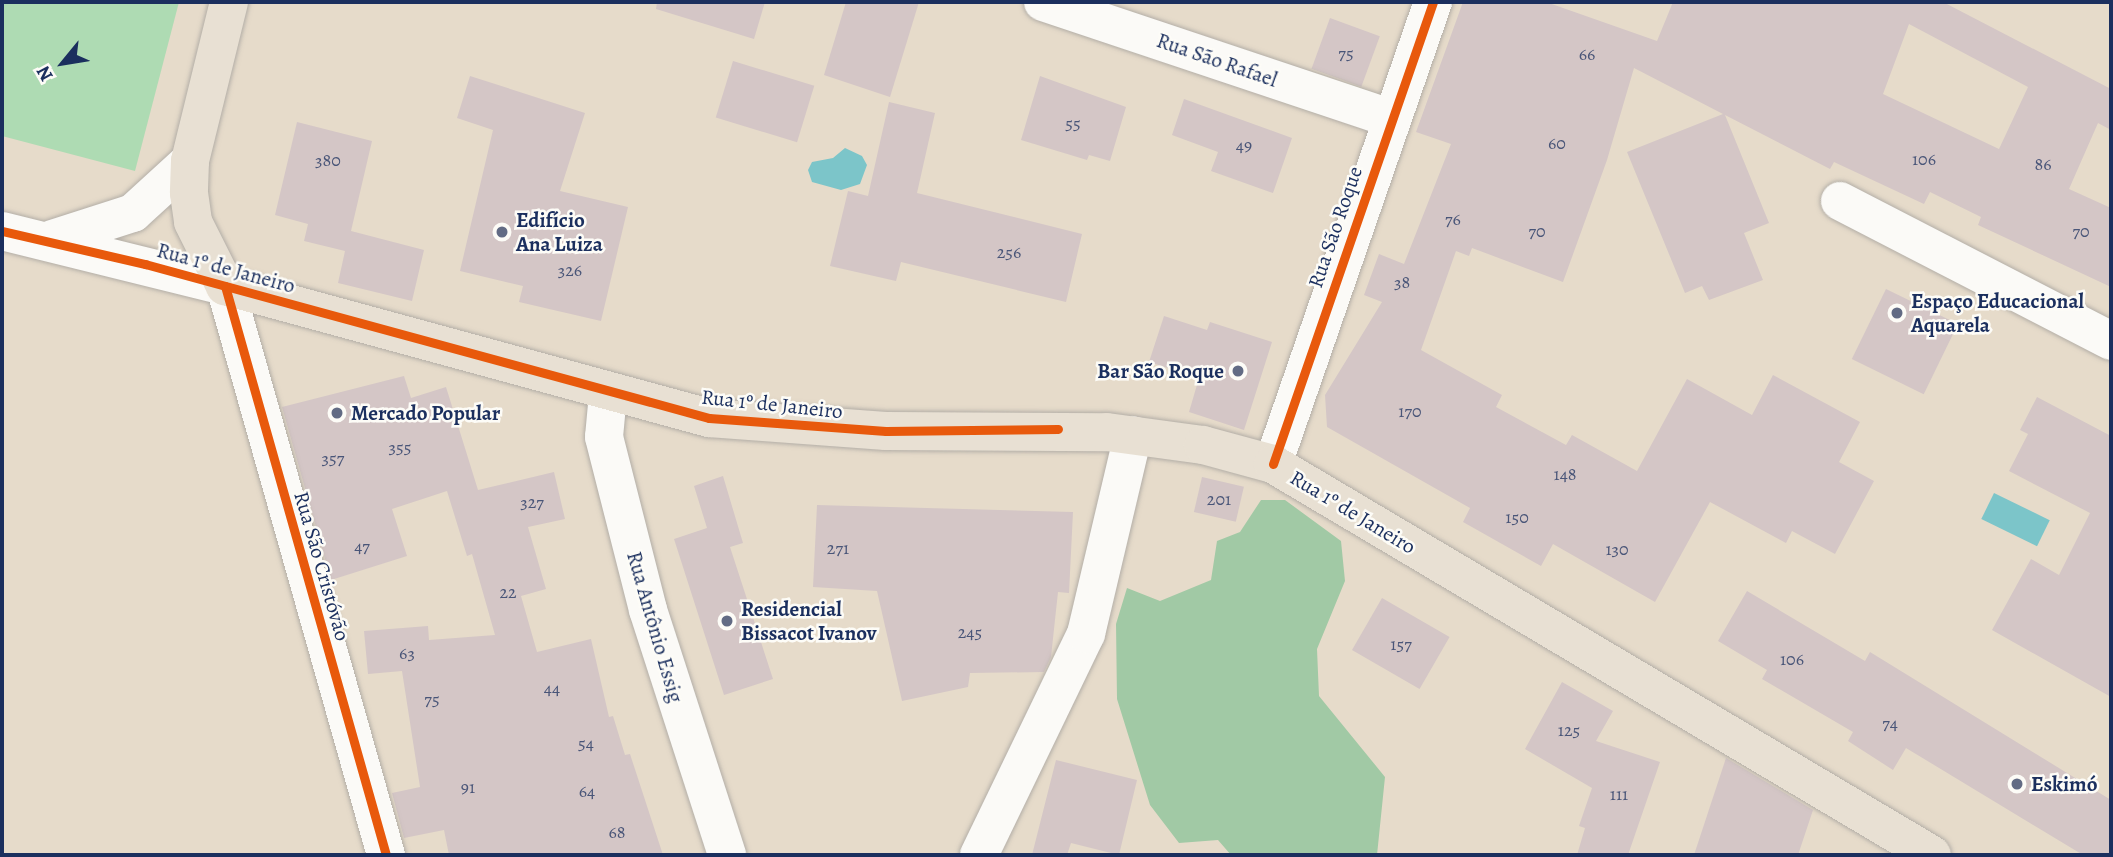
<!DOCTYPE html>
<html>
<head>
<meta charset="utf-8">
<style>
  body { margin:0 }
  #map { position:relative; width:2113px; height:857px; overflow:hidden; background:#e6dbca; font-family:Alegreya,serif }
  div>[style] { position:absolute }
  .green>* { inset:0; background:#aedbb3 }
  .forest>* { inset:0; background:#a1c9a5 }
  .water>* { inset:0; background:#7cc5c9; transform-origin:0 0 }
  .building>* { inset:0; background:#d4c6c6; transform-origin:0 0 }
  .roads { filter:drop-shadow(0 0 2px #b3aea7) drop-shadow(0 0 2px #b3aea7) }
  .minor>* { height:38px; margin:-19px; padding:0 19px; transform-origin:19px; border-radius:19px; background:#fbfaf7 }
  .major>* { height:38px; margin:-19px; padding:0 19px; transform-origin:19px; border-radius:19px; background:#e8e0d3 }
  .cycleway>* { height:9px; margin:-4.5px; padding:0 4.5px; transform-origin:4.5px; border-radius:4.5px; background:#e8590c }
  .dots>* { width:19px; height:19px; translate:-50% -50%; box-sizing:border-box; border:4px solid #fdfcf7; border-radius:50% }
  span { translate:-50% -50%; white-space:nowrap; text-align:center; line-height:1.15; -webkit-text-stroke:5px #fdfcf7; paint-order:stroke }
  .number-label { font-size:18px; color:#495578 }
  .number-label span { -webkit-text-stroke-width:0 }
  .street-label { font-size:21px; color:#1b2f5e }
  .poi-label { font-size:21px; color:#1b2f5e; font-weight:700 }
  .left { translate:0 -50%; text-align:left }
  .right { translate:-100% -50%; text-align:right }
  .frame { position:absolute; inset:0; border:4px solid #1b2f5e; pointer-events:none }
  .north { position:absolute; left:28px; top:28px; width:70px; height:70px; -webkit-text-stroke:5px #fdfcf7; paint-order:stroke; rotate:240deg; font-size:19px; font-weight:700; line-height:28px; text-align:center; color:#1b2f5e }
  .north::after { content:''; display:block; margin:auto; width:24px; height:32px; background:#1b2f5e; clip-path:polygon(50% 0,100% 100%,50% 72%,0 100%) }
</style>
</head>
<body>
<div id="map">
  <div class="green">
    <i style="clip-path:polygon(2px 2px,179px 2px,135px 171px,2px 136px)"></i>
  </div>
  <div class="forest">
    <i style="clip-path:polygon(1261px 500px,1285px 500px,1341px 541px,1345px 581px,1317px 649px,1319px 696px,1385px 777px,1377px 855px,1231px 855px,1218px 840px,1179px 843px,1150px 805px,1117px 699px,1116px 624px,1127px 588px,1160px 601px,1211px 580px,1217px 541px,1240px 532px)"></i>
  </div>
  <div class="water">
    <i style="clip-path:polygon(845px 148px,862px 156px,867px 165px,860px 184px,841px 190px,812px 182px,808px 170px,812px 162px,833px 158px)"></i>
    <i style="left:1994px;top:493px;width:62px;height:29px;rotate:26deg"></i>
  </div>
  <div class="building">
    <i style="clip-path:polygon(657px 2px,765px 2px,754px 39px,656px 9px)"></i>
    <i style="clip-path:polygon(846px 2px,919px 2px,890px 97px,824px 75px)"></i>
    <i style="clip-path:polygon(evenodd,1463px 2px,1546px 2px,1657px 41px,1673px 2px,1943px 2px,2111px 89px,2111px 130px,2098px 123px,2069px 189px,2111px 208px,2111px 287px,1978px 225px,1981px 217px,1930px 192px,1924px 204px,1834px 162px,1830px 169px,1725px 115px,1769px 223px,1744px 233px,1763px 280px,1709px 300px,1702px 286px,1685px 293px,1627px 152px,1723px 114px,1634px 68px,1607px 160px,1563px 282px,1472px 248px,1469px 256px,1456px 251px,1421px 350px,1502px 395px,1496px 407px,1566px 445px,1572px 435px,1637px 471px,1687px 379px,1752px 415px,1773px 375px,1860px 422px,1839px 462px,1874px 481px,1835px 554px,1792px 531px,1786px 543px,1710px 502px,1655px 602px,1553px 544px,1541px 566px,1463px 522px,1470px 508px,1327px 427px,1325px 395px,1382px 302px,1364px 295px,1379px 254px,1404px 264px,1451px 144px,1416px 132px,1463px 2px,1909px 24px,2028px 87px,1999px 149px,1883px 94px,1909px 24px)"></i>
    <i style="left:1330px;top:18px;width:53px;height:54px;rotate:20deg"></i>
    <i style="left:733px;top:61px;width:85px;height:59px;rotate:17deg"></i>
    <i style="clip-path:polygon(470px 76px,585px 113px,560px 191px,628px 207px,601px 321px,519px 302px,523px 286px,460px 271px,493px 130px,457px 118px)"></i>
    <i style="clip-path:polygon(1040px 76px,1126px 107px,1110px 161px,1089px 155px,1087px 160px,1021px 140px)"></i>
    <i style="clip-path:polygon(1184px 99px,1292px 138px,1273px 193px,1211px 171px,1218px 152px,1172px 135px)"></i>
    <i style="clip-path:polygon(889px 102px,935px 113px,917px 193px,1082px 234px,1066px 302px,901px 262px,896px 281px,830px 266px,848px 191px,868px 196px)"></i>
    <i style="clip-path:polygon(297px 122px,372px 141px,351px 231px,424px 250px,412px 301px,338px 283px,345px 251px,304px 241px,308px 224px,275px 215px)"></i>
    <i style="left:1886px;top:289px;width:80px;height:78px;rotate:26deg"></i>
    <i style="clip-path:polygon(1164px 316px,1207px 330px,1210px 322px,1272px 342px,1244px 430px,1189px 412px,1199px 378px,1149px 362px)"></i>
    <i style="clip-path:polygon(404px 376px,411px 398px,446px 387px,478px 490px,554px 472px,565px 519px,528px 527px,546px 589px,521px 596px,537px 652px,591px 639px,609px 717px,613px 716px,625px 755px,630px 754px,663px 855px,449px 855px,444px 830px,404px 838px,392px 793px,420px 787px,402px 671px,368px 674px,364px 631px,428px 626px,429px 640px,495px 635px,472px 554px,467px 556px,447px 491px,392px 509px,407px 556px,331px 580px,282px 407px)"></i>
    <i style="clip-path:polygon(2037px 397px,2111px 436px,2111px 697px,1992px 630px,2031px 559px,2059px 575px,2090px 513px,2009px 471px,2028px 434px,2020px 430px)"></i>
    <i style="clip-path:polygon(723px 476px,743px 543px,730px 547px,773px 679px,724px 695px,674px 539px,707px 528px,694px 486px)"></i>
    <i style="left:1202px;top:477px;width:43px;height:36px;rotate:13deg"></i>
    <i style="clip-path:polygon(817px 505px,1073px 512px,1069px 593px,1058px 592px,1051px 657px,1044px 672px,970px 673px,968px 687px,902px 701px,877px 591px,813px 587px)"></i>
    <i style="clip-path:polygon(1747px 591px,1865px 661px,1870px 652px,2111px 800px,2111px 855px,2083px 855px,1906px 748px,1893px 770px,1848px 741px,1853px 732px,1762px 679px,1767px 670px,1718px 641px)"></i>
    <i style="left:1382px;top:598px;width:78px;height:60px;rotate:30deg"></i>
    <i style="clip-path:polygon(1562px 682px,1613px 711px,1596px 741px,1660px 762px,1628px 855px,1577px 855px,1585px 828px,1579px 826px,1592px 788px,1525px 749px)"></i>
    <i style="clip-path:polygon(1726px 758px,1813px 810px,1798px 855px,1694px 855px)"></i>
    <i style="clip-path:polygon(1056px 760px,1137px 780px,1119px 855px,1071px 843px,1067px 855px,1032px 855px)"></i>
  </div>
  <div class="roads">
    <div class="minor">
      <i style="left:1043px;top:2px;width:368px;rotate:18.5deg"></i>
      <i style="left:1840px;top:201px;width:305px;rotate:27.3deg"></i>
      <i style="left:2px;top:231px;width:230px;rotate:13.9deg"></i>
      <i style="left:225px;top:286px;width:591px;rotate:74.2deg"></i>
      <i style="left:52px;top:239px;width:85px;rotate:-17.8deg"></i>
      <i style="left:133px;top:213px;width:77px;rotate:-42.4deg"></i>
      <i style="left:608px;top:394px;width:43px;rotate:95.3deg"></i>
      <i style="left:604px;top:437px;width:179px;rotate:75.7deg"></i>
      <i style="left:648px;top:610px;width:257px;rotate:72.1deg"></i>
      <i style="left:1273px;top:464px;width:489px;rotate:-70.9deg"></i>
      <i style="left:979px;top:855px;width:246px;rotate:-64.2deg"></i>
      <i style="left:1086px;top:634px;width:204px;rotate:-76.7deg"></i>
    </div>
    <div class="major">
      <i style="left:229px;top:2px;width:164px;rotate:103.8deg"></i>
      <i style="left:190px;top:161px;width:32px;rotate:92deg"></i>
      <i style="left:189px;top:193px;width:29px;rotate:82deg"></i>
      <i style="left:193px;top:222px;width:72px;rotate:63.4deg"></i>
      <i style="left:225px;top:286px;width:502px;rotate:15.26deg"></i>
      <i style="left:709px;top:418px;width:177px;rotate:4.2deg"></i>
      <i style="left:886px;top:431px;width:221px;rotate:0.3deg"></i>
      <i style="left:1107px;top:432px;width:97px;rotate:7.7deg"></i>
      <i style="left:1203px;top:445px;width:73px;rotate:15.2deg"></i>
      <i style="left:1273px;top:464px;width:766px;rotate:30.68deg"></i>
    </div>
  </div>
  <div class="cycleway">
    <i style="left:2px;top:231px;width:147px;rotate:13deg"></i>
    <i style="left:145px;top:264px;width:585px;rotate:15.27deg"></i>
    <i style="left:709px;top:418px;width:177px;rotate:4.2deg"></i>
    <i style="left:886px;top:431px;width:172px;rotate:-0.7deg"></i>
    <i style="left:225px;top:286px;width:591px;rotate:74.2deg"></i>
    <i style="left:1273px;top:464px;width:489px;rotate:-70.9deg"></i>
  </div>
  <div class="dots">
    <i style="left:502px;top:232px;background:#626b84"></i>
    <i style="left:1897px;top:313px;background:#626b84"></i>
    <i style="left:1238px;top:371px;background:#626b84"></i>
    <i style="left:337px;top:413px;background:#626b84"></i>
    <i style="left:727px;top:621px;background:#626b84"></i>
    <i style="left:2017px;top:784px;background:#626b84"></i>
  </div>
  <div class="number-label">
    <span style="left:1346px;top:53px">75</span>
    <span style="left:1587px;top:54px">66</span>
    <span style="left:1073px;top:123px">55</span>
    <span style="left:1557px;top:143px">60</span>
    <span style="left:1244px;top:145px">49</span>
    <span style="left:1924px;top:159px">106</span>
    <span style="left:328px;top:160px">380</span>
    <span style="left:2043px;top:164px">86</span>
    <span style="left:1453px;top:219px">76</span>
    <span style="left:1537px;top:231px">70</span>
    <span style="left:2081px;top:231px">70</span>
    <span style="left:1009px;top:252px">256</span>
    <span style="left:570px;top:270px">326</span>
    <span style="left:1402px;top:282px">38</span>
    <span style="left:1410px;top:411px">170</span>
    <span style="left:400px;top:447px">355</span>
    <span style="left:333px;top:458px">357</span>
    <span style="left:1565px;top:474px">148</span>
    <span style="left:1219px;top:499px">201</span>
    <span style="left:532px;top:502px">327</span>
    <span style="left:1517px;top:517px">150</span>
    <span style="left:362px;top:546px">47</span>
    <span style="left:838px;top:548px">271</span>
    <span style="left:1617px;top:549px">130</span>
    <span style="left:508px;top:592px">22</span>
    <span style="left:970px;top:632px">245</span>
    <span style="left:1401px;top:644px">157</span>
    <span style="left:407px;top:653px">63</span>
    <span style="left:1792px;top:659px">106</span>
    <span style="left:552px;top:688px">44</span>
    <span style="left:432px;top:699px">75</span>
    <span style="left:1890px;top:723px">74</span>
    <span style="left:1569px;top:730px">125</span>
    <span style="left:586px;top:743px">54</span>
    <span style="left:468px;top:787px">91</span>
    <span style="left:587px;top:791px">64</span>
    <span style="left:1619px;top:794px">111</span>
    <span style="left:617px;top:832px">68</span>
  </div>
  <div class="street-label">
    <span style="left:1217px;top:60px;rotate:19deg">Rua São Rafael</span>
    <span style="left:1335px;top:227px;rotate:-71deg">Rua São Roque</span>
    <span style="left:226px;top:268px;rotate:15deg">Rua 1º de Janeiro</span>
    <span style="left:772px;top:404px;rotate:6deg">Rua 1º de Janeiro</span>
    <span style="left:1353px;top:512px;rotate:31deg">Rua 1º de Janeiro</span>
    <span style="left:322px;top:566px;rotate:74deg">Rua São Cristóvão</span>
    <span style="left:655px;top:627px;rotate:74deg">Rua Antônio Essig</span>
  </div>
  <div class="poi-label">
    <span class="left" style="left:516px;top:232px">Edifício<br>Ana Luiza</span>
    <span class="left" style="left:1911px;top:313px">Espaço Educacional<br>Aquarela</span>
    <span class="right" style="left:1224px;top:371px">Bar São Roque</span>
    <span class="left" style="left:351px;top:413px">Mercado Popular</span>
    <span class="left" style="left:741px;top:621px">Residencial<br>Bissacot Ivanov</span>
    <span class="left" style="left:2031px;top:784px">Eskimó</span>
  </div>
  <div class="frame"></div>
  <div class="north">N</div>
</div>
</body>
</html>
